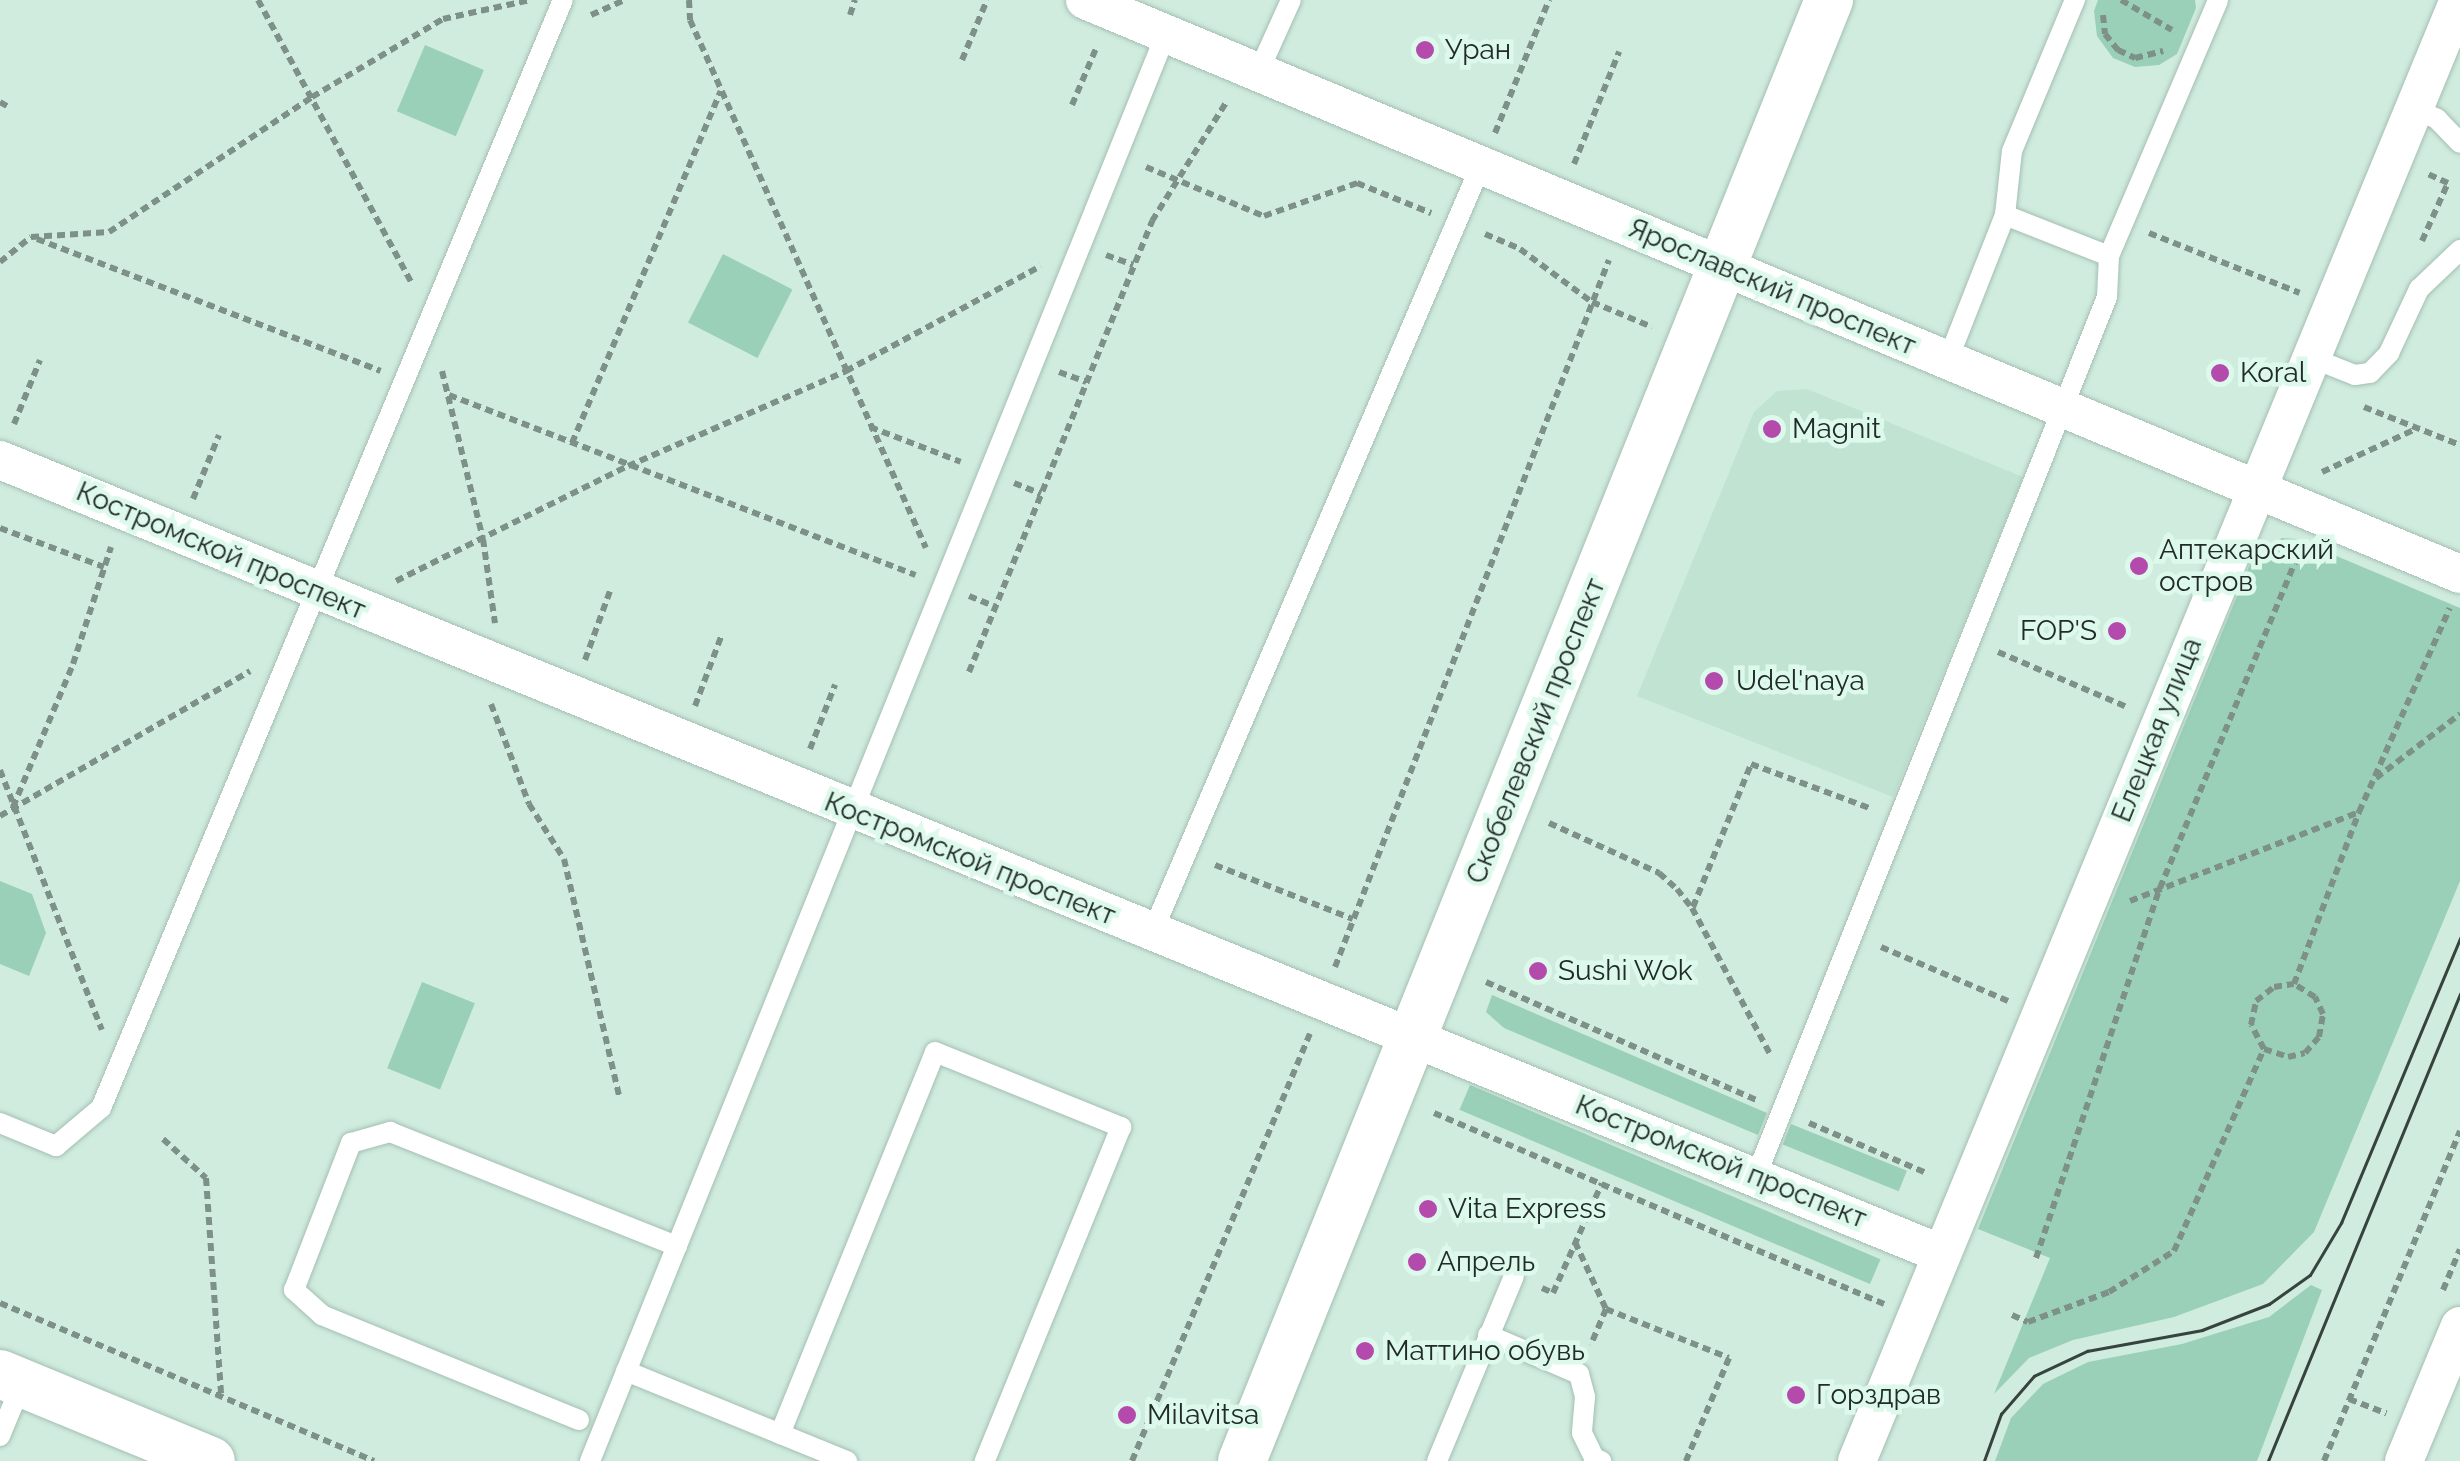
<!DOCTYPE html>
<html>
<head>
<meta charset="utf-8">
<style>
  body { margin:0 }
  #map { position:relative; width:2460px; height:1461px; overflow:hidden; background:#d0ecdf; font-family:Raleway,sans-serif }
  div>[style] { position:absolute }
  .built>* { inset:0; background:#c0e3d2 }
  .green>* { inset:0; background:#99d0b7; transform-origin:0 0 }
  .path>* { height:6px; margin-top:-3px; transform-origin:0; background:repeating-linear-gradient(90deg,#7e9189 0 8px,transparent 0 13px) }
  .roads { filter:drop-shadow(0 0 2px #a4bfb2) drop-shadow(0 0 2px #a4bfb2) }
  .service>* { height:20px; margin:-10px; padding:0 10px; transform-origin:10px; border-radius:10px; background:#fff }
  .minor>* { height:38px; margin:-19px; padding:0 19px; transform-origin:19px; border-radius:19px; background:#fff }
  .tertiary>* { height:48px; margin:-24px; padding:0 24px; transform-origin:24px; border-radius:24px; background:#fff }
  .tram>* { height:2.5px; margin:-1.25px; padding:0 1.25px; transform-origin:1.25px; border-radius:1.25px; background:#37443e }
  .dots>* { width:28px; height:28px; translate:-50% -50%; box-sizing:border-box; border:5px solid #ddf9ec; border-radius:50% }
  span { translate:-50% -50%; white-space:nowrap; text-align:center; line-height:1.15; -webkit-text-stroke:9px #ddf9ec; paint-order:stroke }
  .poi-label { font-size:28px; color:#212b27 }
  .left { translate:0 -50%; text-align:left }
  .right { translate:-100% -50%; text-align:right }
  .street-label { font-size:28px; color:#212b27 }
</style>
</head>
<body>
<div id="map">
  <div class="built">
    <i style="clip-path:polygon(1807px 389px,2023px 477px,1893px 797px,1637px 696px,1754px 412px,1777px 391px)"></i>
  </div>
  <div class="green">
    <i style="clip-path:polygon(2098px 0,2195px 0,2196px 8px,2177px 54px,2159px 65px,2135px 67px,2113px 58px,2097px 36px,2094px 11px)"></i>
    <i style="left:425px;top:45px;width:64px;height:72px;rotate:23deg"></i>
    <i style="left:723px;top:254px;width:78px;height:77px;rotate:27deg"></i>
    <i style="clip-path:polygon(2282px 538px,2296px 539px,2460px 608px,2460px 881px,2314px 1232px,2263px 1284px,2174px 1317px,2073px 1340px,2029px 1358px,1994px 1394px,2050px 1258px,1978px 1229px,2250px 564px,2257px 566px,2271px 544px)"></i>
    <i style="clip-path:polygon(0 881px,32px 894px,46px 933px,29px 976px,0 964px)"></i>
    <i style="left:422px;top:982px;width:57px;height:93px;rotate:22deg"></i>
    <i style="clip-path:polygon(1492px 995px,1767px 1113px,1758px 1135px,1504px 1028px,1486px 1012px)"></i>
    <i style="left:1470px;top:1085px;width:446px;height:27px;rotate:23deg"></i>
    <i style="left:1791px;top:1124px;width:125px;height:22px;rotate:22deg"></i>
    <i style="clip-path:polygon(2311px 1285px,2322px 1290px,2257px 1461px,1995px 1461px,2011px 1418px,2043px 1384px,2088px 1362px,2182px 1344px,2269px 1317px)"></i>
  </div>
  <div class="path">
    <i style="left:258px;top:0;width:323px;rotate:61.5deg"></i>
    <i style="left:689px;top:0;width:20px;rotate:87deg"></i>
    <i style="left:690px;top:20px;width:578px;rotate:65.92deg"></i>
    <i style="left:2121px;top:0;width:59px;rotate:30.5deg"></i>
    <i style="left:591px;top:15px;width:36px;rotate:-24deg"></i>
    <i style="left:850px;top:15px;width:16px;rotate:-72deg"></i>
    <i style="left:2103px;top:15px;width:19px;rotate:84deg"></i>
    <i style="left:2105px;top:34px;width:21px;rotate:51deg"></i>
    <i style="left:2118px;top:50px;width:19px;rotate:25deg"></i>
    <i style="left:2135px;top:58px;width:29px;rotate:-14deg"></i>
    <i style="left:962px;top:60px;width:65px;rotate:-67.4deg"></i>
    <i style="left:0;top:102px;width:8px;rotate:30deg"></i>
    <i style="left:1072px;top:105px;width:64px;rotate:-67deg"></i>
    <i style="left:1495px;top:133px;width:144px;rotate:-67.9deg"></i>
    <i style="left:1574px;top:164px;width:121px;rotate:-68.1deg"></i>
    <i style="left:1146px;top:167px;width:128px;rotate:22.6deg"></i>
    <i style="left:1264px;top:216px;width:99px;rotate:-19.5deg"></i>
    <i style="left:1357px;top:183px;width:80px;rotate:22.1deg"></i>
    <i style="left:2149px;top:233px;width:162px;rotate:21.7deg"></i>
    <i style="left:1485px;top:234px;width:38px;rotate:23deg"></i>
    <i style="left:1520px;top:249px;width:89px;rotate:36.4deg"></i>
    <i style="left:1592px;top:302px;width:65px;rotate:22.6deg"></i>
    <i style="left:37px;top:239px;width:368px;rotate:21deg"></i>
    <i style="left:2422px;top:241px;width:64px;rotate:-65.9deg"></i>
    <i style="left:2448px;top:183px;width:24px;rotate:-156deg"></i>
    <i style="left:1106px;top:255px;width:29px;rotate:20deg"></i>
    <i style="left:0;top:262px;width:40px;rotate:-39deg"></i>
    <i style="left:31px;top:237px;width:78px;rotate:-3.7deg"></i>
    <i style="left:109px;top:232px;width:244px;rotate:-33.6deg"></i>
    <i style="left:312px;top:97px;width:152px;rotate:-30.8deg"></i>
    <i style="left:443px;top:19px;width:89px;rotate:-12.3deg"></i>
    <i style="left:442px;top:371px;width:173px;rotate:76.3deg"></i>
    <i style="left:483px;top:539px;width:85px;rotate:81.9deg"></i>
    <i style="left:1059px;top:372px;width:29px;rotate:20deg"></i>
    <i style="left:449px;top:395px;width:500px;rotate:21.1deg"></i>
    <i style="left:2364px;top:407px;width:103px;rotate:21.6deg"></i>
    <i style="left:14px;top:424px;width:69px;rotate:-67.9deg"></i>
    <i style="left:870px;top:427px;width:97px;rotate:21deg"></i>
    <i style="left:572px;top:443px;width:382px;rotate:-67.1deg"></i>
    <i style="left:2322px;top:472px;width:106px;rotate:-24.6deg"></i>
    <i style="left:1014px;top:483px;width:29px;rotate:22deg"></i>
    <i style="left:193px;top:499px;width:69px;rotate:-67.9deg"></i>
    <i style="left:0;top:528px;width:111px;rotate:20.6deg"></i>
    <i style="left:396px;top:581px;width:259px;rotate:-26.4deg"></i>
    <i style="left:628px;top:466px;width:238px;rotate:-23.5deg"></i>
    <i style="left:846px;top:371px;width:221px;rotate:-28.3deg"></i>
    <i style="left:969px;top:596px;width:29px;rotate:22deg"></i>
    <i style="left:1998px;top:652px;width:142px;rotate:23.1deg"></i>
    <i style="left:585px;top:660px;width:73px;rotate:-70.1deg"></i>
    <i style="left:969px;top:672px;width:487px;rotate:-67.9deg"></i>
    <i style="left:1152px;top:221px;width:142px;rotate:-58deg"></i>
    <i style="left:491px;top:704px;width:107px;rotate:69.2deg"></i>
    <i style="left:529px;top:804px;width:65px;rotate:57.5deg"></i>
    <i style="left:564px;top:859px;width:246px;rotate:76.9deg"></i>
    <i style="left:695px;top:706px;width:74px;rotate:-69.4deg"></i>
    <i style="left:810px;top:749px;width:69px;rotate:-68.7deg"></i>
    <i style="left:0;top:770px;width:279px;rotate:68.6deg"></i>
    <i style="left:2376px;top:778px;width:106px;rotate:-37.3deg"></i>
    <i style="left:13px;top:807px;width:155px;rotate:-67.2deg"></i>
    <i style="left:73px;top:664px;width:123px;rotate:-72deg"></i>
    <i style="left:0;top:816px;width:289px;rotate:-30.1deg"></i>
    <i style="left:1549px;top:823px;width:121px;rotate:24.4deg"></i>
    <i style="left:1659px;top:873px;width:24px;rotate:42deg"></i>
    <i style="left:1677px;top:889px;width:24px;rotate:52deg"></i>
    <i style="left:1692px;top:908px;width:166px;rotate:61.9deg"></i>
    <i style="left:1215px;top:865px;width:148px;rotate:21.4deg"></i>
    <i style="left:2130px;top:901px;width:246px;rotate:-21.2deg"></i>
    <i style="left:1693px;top:907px;width:154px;rotate:-67.9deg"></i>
    <i style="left:1751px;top:764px;width:129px;rotate:20.4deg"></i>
    <i style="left:1881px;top:947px;width:138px;rotate:23deg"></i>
    <i style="left:1335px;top:967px;width:758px;rotate:-68.82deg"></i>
    <i style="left:1486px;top:982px;width:295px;rotate:23.6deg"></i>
    <i style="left:2264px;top:1049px;width:25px;rotate:18deg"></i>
    <i style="left:2288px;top:1057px;width:17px;rotate:-13deg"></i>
    <i style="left:2305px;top:1053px;width:21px;rotate:-49deg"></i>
    <i style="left:2319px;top:1037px;width:23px;rotate:-80deg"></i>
    <i style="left:2323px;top:1014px;width:19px;rotate:-115deg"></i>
    <i style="left:2315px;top:997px;width:25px;rotate:-148deg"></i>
    <i style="left:1434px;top:1113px;width:489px;rotate:23deg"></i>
    <i style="left:1809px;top:1123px;width:127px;rotate:23.1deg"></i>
    <i style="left:163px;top:1139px;width:58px;rotate:42.2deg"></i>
    <i style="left:206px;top:1178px;width:217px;rotate:86deg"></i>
    <i style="left:1575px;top:1242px;width:74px;rotate:65.2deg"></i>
    <i style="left:1606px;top:1309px;width:39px;rotate:113deg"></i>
    <i style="left:2036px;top:1258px;width:390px;rotate:-71.5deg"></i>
    <i style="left:2160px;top:888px;width:368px;rotate:-67.5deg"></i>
    <i style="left:1542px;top:1288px;width:12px;rotate:24deg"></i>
    <i style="left:1553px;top:1293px;width:120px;rotate:-66deg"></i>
    <i style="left:2443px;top:1290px;width:44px;rotate:-67.5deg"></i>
    <i style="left:0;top:1303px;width:406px;rotate:22.9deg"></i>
    <i style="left:1606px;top:1309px;width:132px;rotate:21.7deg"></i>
    <i style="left:1729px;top:1358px;width:112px;rotate:112.7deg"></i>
    <i style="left:2012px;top:1315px;width:17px;rotate:24deg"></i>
    <i style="left:2028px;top:1322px;width:86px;rotate:-20.3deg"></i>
    <i style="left:2109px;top:1292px;width:77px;rotate:-32.2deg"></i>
    <i style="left:2174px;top:1251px;width:221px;rotate:-66deg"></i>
    <i style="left:2264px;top:1049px;width:27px;rotate:-118deg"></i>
    <i style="left:2251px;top:1025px;width:25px;rotate:-78deg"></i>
    <i style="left:2256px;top:1001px;width:23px;rotate:-38deg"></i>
    <i style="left:2274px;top:987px;width:20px;rotate:-9deg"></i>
    <i style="left:2294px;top:984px;width:184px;rotate:-69.3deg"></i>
    <i style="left:2359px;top:812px;width:223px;rotate:-66deg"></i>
    <i style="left:2349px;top:1399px;width:40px;rotate:21deg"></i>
    <i style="left:1132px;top:1461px;width:463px;rotate:-67.4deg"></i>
    <i style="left:2324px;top:1461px;width:357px;rotate:-67.6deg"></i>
  </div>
  <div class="roads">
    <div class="service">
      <i style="left:1258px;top:73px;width:80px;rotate:-65.7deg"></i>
      <i style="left:2414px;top:109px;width:25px;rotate:23deg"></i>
      <i style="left:2437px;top:119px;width:33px;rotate:46deg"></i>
      <i style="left:2005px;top:215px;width:64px;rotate:-83.8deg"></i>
      <i style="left:2012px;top:151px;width:164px;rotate:-67.4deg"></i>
      <i style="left:2109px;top:256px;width:278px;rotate:-66.9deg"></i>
      <i style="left:2312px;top:358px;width:46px;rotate:21.6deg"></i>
      <i style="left:2355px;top:375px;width:15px;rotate:-8deg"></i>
      <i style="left:2370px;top:373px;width:28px;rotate:-46deg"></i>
      <i style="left:2389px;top:353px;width:71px;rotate:-64.9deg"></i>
      <i style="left:2419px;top:289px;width:57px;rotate:-43.6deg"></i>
      <i style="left:1152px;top:933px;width:836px;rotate:-66.81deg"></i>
      <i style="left:0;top:1123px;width:61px;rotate:22.3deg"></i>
      <i style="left:56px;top:1146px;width:59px;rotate:-40.2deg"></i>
      <i style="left:101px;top:1108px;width:1200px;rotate:-67.37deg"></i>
      <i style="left:1756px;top:1176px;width:946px;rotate:-68.23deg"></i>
      <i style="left:2107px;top:297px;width:41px;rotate:-87.2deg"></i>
      <i style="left:2109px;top:256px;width:112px;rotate:-158.5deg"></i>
      <i style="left:2005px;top:215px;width:156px;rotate:111.5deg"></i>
      <i style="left:1488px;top:1335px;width:99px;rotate:23.2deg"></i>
      <i style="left:1579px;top:1374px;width:24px;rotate:75deg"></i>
      <i style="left:1585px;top:1397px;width:36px;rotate:95deg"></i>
      <i style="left:1582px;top:1433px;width:28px;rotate:64deg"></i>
      <i style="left:1594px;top:1458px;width:8px;rotate:23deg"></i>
      <i style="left:626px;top:1371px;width:239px;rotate:22.2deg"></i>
      <i style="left:579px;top:1420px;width:278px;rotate:-157.8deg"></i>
      <i style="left:322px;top:1315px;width:38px;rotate:-138deg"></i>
      <i style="left:294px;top:1290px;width:158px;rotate:-68.8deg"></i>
      <i style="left:351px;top:1143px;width:41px;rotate:-15.8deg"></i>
      <i style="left:390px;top:1132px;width:309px;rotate:21.7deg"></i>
      <i style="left:780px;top:1434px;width:412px;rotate:-67.9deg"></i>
      <i style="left:935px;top:1052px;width:201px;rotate:22deg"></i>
      <i style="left:1121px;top:1127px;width:361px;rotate:112.2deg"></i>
      <i style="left:0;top:1436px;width:57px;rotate:-67.5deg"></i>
      <i style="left:590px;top:1461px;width:1539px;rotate:-68.02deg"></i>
      <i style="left:1437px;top:1461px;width:200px;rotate:-67.4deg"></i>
    </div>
    <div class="minor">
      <i style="left:1085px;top:0;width:1490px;rotate:22.66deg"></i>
      <i style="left:0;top:460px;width:2098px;rotate:22.24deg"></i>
      <i style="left:1857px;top:1461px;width:1580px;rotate:-67.61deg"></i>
      <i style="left:2404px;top:1461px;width:146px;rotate:-67.5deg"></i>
    </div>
    <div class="tertiary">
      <i style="left:0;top:1374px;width:228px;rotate:22.4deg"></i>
      <i style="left:1242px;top:1461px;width:1575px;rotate:-68.11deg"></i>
    </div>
  </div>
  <div class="tram">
    <i style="left:1984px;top:1461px;width:50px;rotate:-70.1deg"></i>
    <i style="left:2001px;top:1414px;width:50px;rotate:-49deg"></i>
    <i style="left:2034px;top:1376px;width:59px;rotate:-25.3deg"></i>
    <i style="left:2087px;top:1351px;width:117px;rotate:-10.3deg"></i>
    <i style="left:2202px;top:1330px;width:72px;rotate:-21.2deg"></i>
    <i style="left:2269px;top:1304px;width:50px;rotate:-35.3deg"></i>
    <i style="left:2310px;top:1275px;width:61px;rotate:-59.2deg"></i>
    <i style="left:2341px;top:1223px;width:309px;rotate:-67.3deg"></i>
    <i style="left:2268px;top:1461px;width:505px;rotate:-67.65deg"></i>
  </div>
  <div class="dots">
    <i style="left:1425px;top:50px;background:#b44aac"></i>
    <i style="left:2220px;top:373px;background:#b44aac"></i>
    <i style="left:1772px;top:429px;background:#b44aac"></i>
    <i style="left:2139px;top:566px;background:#b44aac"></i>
    <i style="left:2117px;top:631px;background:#b44aac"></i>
    <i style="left:1714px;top:681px;background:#b44aac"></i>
    <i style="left:1538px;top:971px;background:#b44aac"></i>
    <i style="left:1428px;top:1209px;background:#b44aac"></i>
    <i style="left:1417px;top:1262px;background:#b44aac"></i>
    <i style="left:1365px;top:1351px;background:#b44aac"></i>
    <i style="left:1796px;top:1395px;background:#b44aac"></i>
    <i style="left:1127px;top:1415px;background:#b44aac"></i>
  </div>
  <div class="poi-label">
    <span class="left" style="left:1445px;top:50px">Уран</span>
    <span class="left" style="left:2240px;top:373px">Koral</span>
    <span class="left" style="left:1792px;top:429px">Magnit</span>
    <span class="left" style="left:2159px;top:566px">Аптекарский<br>остров</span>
    <span class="right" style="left:2097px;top:631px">FOP'S</span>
    <span class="left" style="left:1736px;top:681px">Udel'naya</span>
    <span class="left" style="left:1558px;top:971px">Sushi Wok</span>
    <span class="left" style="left:1448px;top:1209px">Vita Express</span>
    <span class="left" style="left:1437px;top:1262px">Апрель</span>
    <span class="left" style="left:1385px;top:1351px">Маттино обувь</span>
    <span class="left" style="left:1816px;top:1395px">Горздрав</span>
    <span class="left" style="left:1147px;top:1415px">Milavitsa</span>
  </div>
  <div class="street-label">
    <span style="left:1772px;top:287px;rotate:23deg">Ярославский проспект</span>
    <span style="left:221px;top:551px;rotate:23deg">Костромской проспект</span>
    <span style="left:2157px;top:730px;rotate:-68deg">Елецкая улица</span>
    <span style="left:1536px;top:731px;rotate:-68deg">Скобелевский проспект</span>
    <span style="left:970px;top:859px;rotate:22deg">Костромской проспект</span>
    <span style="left:1721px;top:1162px;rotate:22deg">Костромской проспект</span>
  </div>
</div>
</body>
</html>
